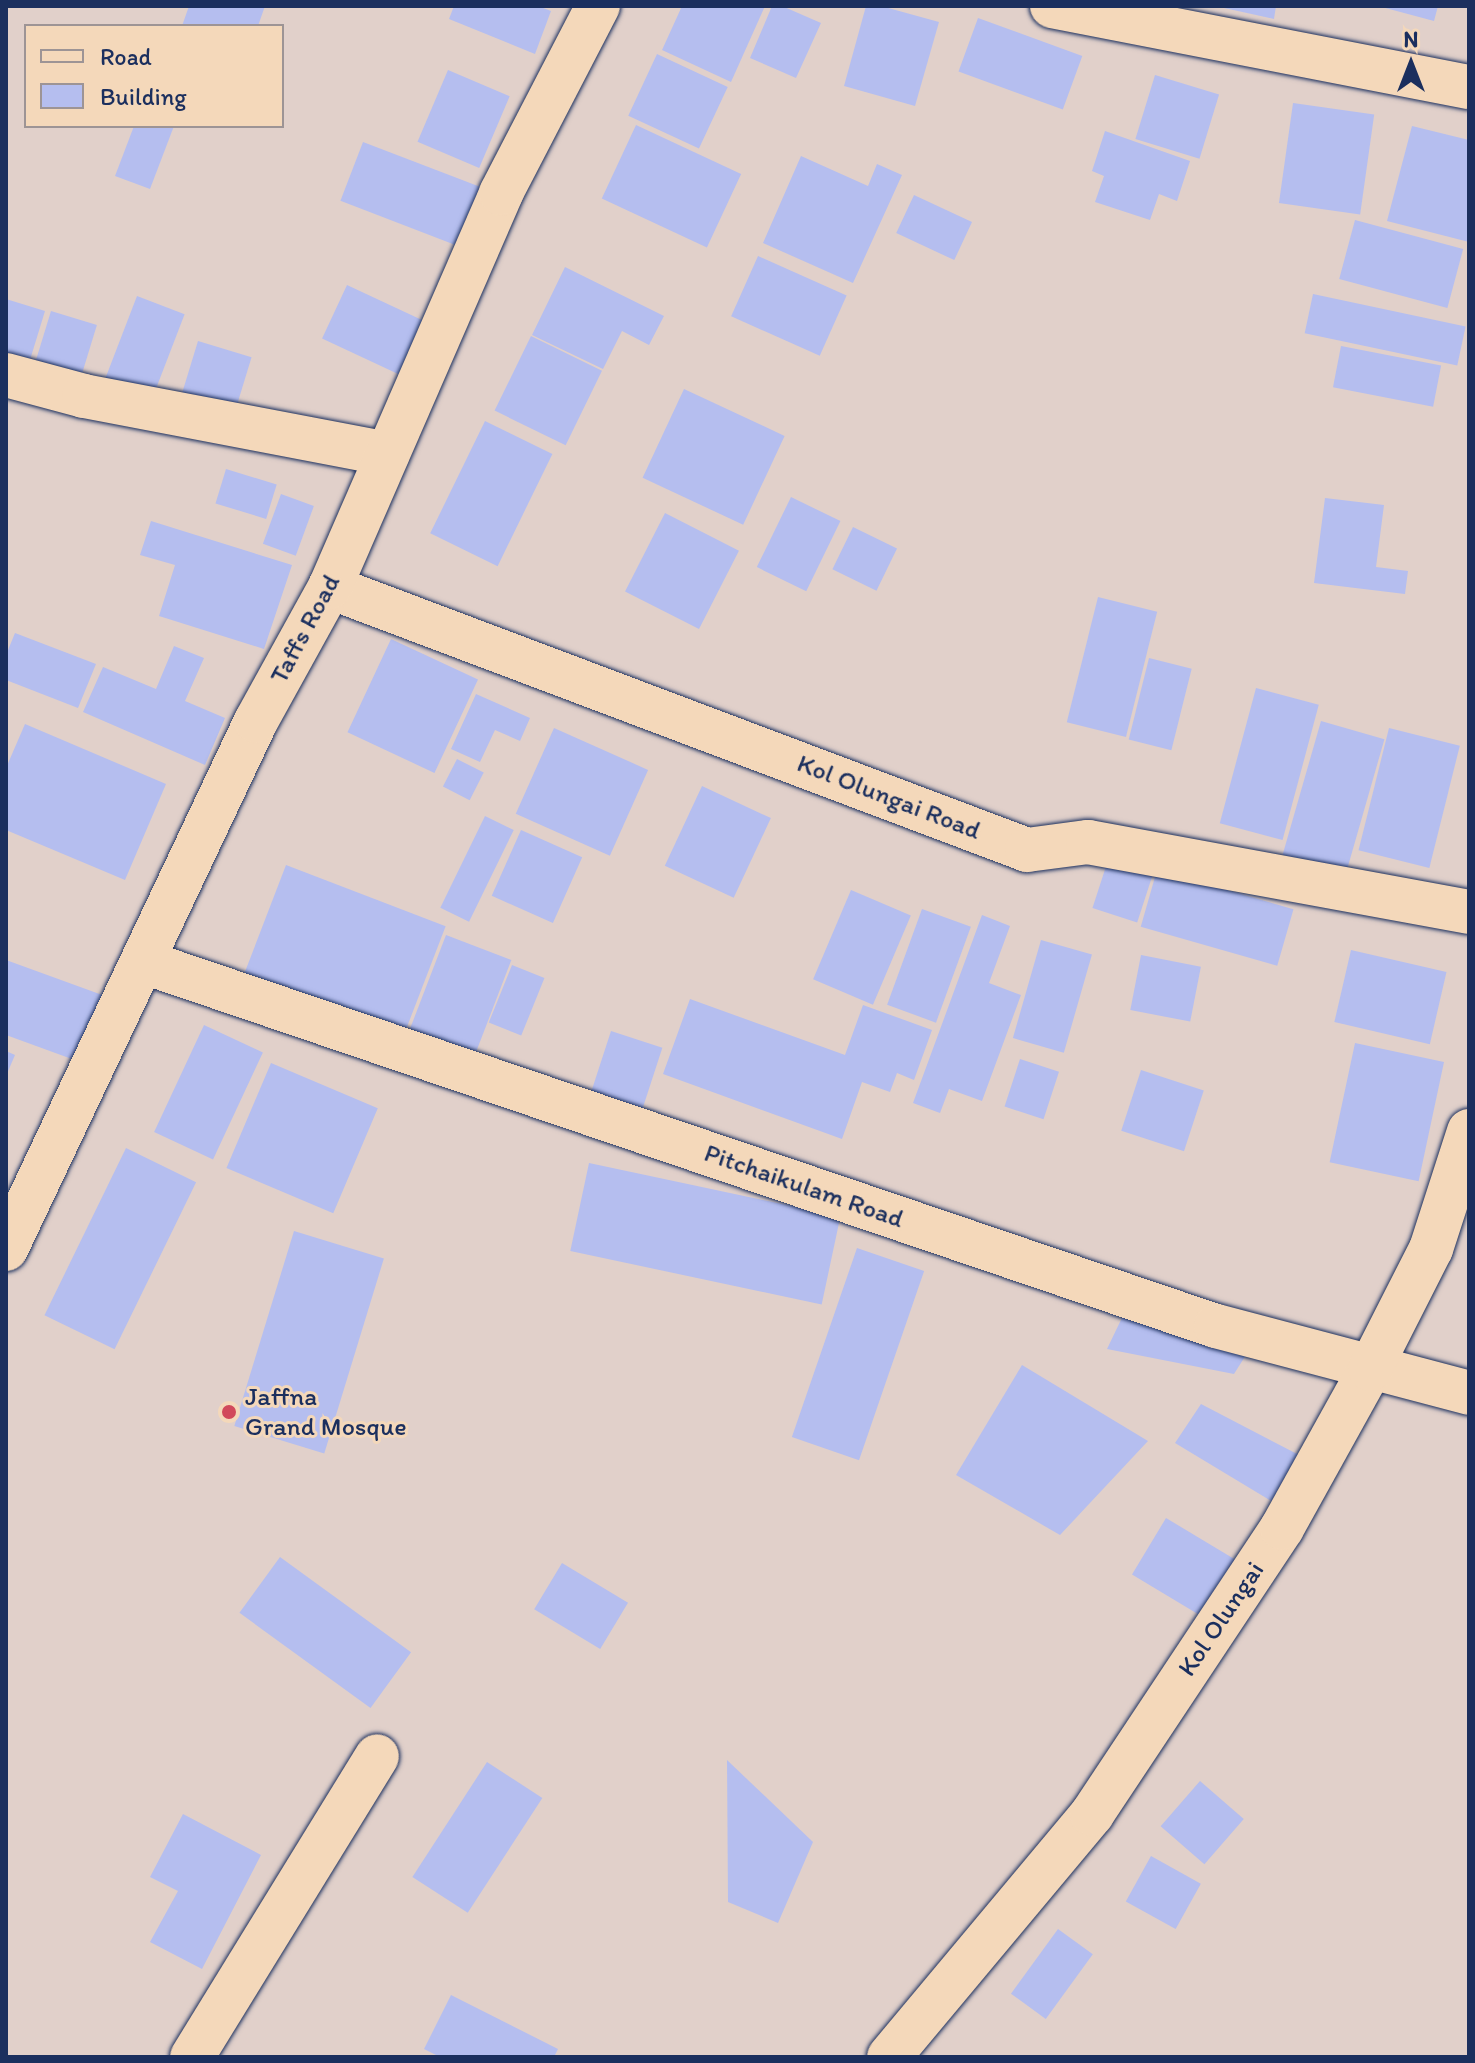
<!DOCTYPE html>
<html>
<head>
<meta charset="utf-8">
<style>
  body { margin:0 }
  #map { position:relative; width:1475px; height:2063px; overflow:hidden; background:#e1d0ca; font-family:Itim,sans-serif }
  div>[style] { position:absolute }
  .building>* { inset:0; background:#b5beef; transform-origin:0 0 }
  .roads { filter:drop-shadow(0 0 2px #1b2f5e) drop-shadow(0 0 2px #1b2f5e) }
  .minor>* { height:44px; margin:-22px; padding:0 22px; transform-origin:22px; border-radius:22px; background:#f4d8ba }
  .dots>* { width:22px; height:22px; translate:-50% -50%; box-sizing:border-box; border:4px solid #f4d8ba; border-radius:50% }
  span { translate:-50% -50%; white-space:nowrap; text-align:center; line-height:1.15; -webkit-text-stroke:6px #f4d8ba; paint-order:stroke }
  .street-label { font-size:26px; color:#1b2f5e }
  .poi-label { font-size:26px; color:#1b2f5e }
  .left { translate:0 -50%; text-align:left }
  .frame { position:absolute; inset:0; border:8px solid #1b2f5e; pointer-events:none }
  .legend { position:absolute; left:24px; top:24px; width:260px; height:104px; box-sizing:border-box; background:#f4d8ba; border:2px solid #9d9495; margin:0; padding:10px 14px; list-style:none; font-size:24px; color:#1b2f5e }
  .legend li { display:flex; align-items:center; gap:16px; height:40px }
  .legend b { width:40px; border:2px solid #9d9495 }
  .north { position:absolute; left:1371px; top:24px; width:80px; height:80px; -webkit-text-stroke:6px #f4d8ba; paint-order:stroke; rotate:0deg; font-size:22px; font-weight:700; line-height:32px; text-align:center; color:#1b2f5e }
  .north::after { content:''; display:block; margin:auto; width:28px; height:36px; background:#1b2f5e; clip-path:polygon(50% 0,100% 100%,50% 72%,0 100%) }
</style>
</head>
<body>
<div id="map">
  <div class="building">
    <i style="clip-path:polygon(189px 6px,265px 6px,258px 26px,182px 26px)"></i>
    <i style="clip-path:polygon(454px 6px,538px 6px,551px 11px,535px 54px,449px 19px)"></i>
    <i style="clip-path:polygon(682px 6px,765px 6px,731px 82px,662px 50px)"></i>
    <i style="clip-path:polygon(772px 6px,782px 6px,821px 23px,796px 78px,750px 58px)"></i>
    <i style="clip-path:polygon(866px 6px,881px 6px,939px 22px,915px 106px,844px 86px)"></i>
    <i style="clip-path:polygon(1215px 6px,1276px 6px,1274px 19px)"></i>
    <i style="clip-path:polygon(1378px 6px,1438px 6px,1434px 21px)"></i>
    <i style="left:978px;top:18px;width:111px;height:57px;rotate:20deg"></i>
    <i style="left:657px;top:54px;width:78px;height:68px;rotate:25deg"></i>
    <i style="left:448px;top:70px;width:67px;height:78px;rotate:23deg"></i>
    <i style="left:1155px;top:75px;width:67px;height:67px;rotate:17deg"></i>
    <i style="left:1293px;top:103px;width:82px;height:101px;rotate:8deg"></i>
    <i style="left:636px;top:125px;width:116px;height:81px;rotate:25deg"></i>
    <i style="clip-path:polygon(134px 126px,174px 126px,150px 189px,115px 176px)"></i>
    <i style="clip-path:polygon(1412px 126px,1469px 140px,1469px 242px,1387px 221px)"></i>
    <i style="clip-path:polygon(1105px 131px,1190px 161px,1177px 201px,1159px 194px,1150px 220px,1095px 202px,1104px 176px,1092px 171px)"></i>
    <i style="left:363px;top:142px;width:128px;height:63px;rotate:21deg"></i>
    <i style="clip-path:polygon(801px 156px,868px 186px,877px 164px,902px 175px,853px 283px,763px 243px)"></i>
    <i style="left:914px;top:195px;width:64px;height:42px;rotate:25deg"></i>
    <i style="left:1355px;top:220px;width:112px;height:61px;rotate:15deg"></i>
    <i style="left:758px;top:256px;width:97px;height:66px;rotate:24deg"></i>
    <i style="clip-path:polygon(565px 267px,664px 316px,649px 345px,622px 331px,603px 369px,532px 335px)"></i>
    <i style="left:347px;top:285px;width:91px;height:59px;rotate:25deg"></i>
    <i style="left:1313px;top:294px;width:156px;height:40px;rotate:12deg"></i>
    <i style="left:137px;top:296px;width:51px;height:89px;rotate:21deg"></i>
    <i style="clip-path:polygon(6px 299px,45px 311px,26px 373px,6px 367px)"></i>
    <i style="left:51px;top:311px;width:48px;height:67px;rotate:17deg"></i>
    <i style="left:531px;top:336px;width:79px;height:83px;rotate:26deg"></i>
    <i style="left:198px;top:341px;width:56px;height:64px;rotate:17deg"></i>
    <i style="left:1341px;top:346px;width:102px;height:42px;rotate:11deg"></i>
    <i style="left:684px;top:389px;width:111px;height:98px;rotate:25deg"></i>
    <i style="left:485px;top:421px;width:75px;height:125px;rotate:26deg"></i>
    <i style="left:226px;top:469px;width:53px;height:36px;rotate:17deg"></i>
    <i style="left:281px;top:494px;width:35px;height:53px;rotate:20deg"></i>
    <i style="left:791px;top:497px;width:55px;height:78px;rotate:26deg"></i>
    <i style="clip-path:polygon(1325px 498px,1384px 505px,1376px 567px,1408px 571px,1405px 594px,1314px 583px)"></i>
    <i style="left:665px;top:513px;width:83px;height:88px;rotate:27deg"></i>
    <i style="clip-path:polygon(151px 521px,292px 565px,264px 649px,159px 616px,175px 565px,140px 555px)"></i>
    <i style="left:853px;top:527px;width:49px;height:47px;rotate:26deg"></i>
    <i style="left:1098px;top:597px;width:61px;height:129px;rotate:14deg"></i>
    <i style="clip-path:polygon(15px 633px,96px 664px,78px 708px,6px 680px,6px 655px)"></i>
    <i style="left:391px;top:639px;width:96px;height:103px;rotate:25deg"></i>
    <i style="clip-path:polygon(174px 646px,204px 658px,185px 701px,225px 718px,205px 765px,83px 712px,103px 667px,156px 689px)"></i>
    <i style="left:1149px;top:658px;width:44px;height:84px;rotate:14deg"></i>
    <i style="left:1256px;top:688px;width:65px;height:140px;rotate:15deg"></i>
    <i style="clip-path:polygon(476px 694px,530px 718px,520px 741px,495px 730px,480px 762px,451px 749px)"></i>
    <i style="left:1321px;top:721px;width:66px;height:139px;rotate:16deg"></i>
    <i style="clip-path:polygon(25px 724px,166px 784px,125px 880px,6px 830px,6px 768px)"></i>
    <i style="left:554px;top:728px;width:103px;height:94px;rotate:24deg"></i>
    <i style="left:1389px;top:728px;width:73px;height:126px;rotate:14deg"></i>
    <i style="left:457px;top:759px;width:30px;height:31px;rotate:27deg"></i>
    <i style="left:702px;top:786px;width:76px;height:88px;rotate:25deg"></i>
    <i style="left:485px;top:816px;width:32px;height:102px;rotate:26deg"></i>
    <i style="left:521px;top:830px;width:67px;height:72px;rotate:24deg"></i>
    <i style="left:1111px;top:851px;width:47px;height:60px;rotate:18deg"></i>
    <i style="left:286px;top:865px;width:171px;height:123px;rotate:21deg"></i>
    <i style="left:1157px;top:870px;width:142px;height:59px;rotate:16deg"></i>
    <i style="left:851px;top:890px;width:65px;height:97px;rotate:23deg"></i>
    <i style="left:922px;top:909px;width:52px;height:102px;rotate:20deg"></i>
    <i style="clip-path:polygon(982px 915px,1010px 926px,989px 983px,1021px 995px,982px 1101px,949px 1089px,940px 1113px,913px 1103px)"></i>
    <i style="left:446px;top:935px;width:70px;height:110px;rotate:21deg"></i>
    <i style="left:1041px;top:940px;width:53px;height:102px;rotate:16deg"></i>
    <i style="left:1351px;top:950px;width:98px;height:74px;rotate:13deg"></i>
    <i style="left:1141px;top:955px;width:61px;height:56px;rotate:11deg"></i>
    <i style="clip-path:polygon(6px 960px,105px 996px,80px 1062px,6px 1035px)"></i>
    <i style="left:512px;top:965px;width:35px;height:62px;rotate:22deg"></i>
    <i style="clip-path:polygon(690px 999px,845px 1055px,863px 1005px,932px 1030px,914px 1080px,897px 1073px,890px 1092px,862px 1082px,842px 1139px,663px 1074px)"></i>
    <i style="left:204px;top:1025px;width:65px;height:118px;rotate:25deg"></i>
    <i style="left:611px;top:1031px;width:54px;height:69px;rotate:18deg"></i>
    <i style="left:1355px;top:1043px;width:91px;height:122px;rotate:12deg"></i>
    <i style="clip-path:polygon(6px 1051px,15px 1055px,6px 1076px)"></i>
    <i style="left:1020px;top:1059px;width:41px;height:50px;rotate:18deg"></i>
    <i style="left:271px;top:1063px;width:116px;height:114px;rotate:23deg"></i>
    <i style="left:1141px;top:1070px;width:66px;height:64px;rotate:18deg"></i>
    <i style="left:126px;top:1148px;width:78px;height:186px;rotate:26deg"></i>
    <i style="left:589px;top:1163px;width:257px;height:90px;rotate:12deg"></i>
    <i style="left:294px;top:1231px;width:94px;height:204px;rotate:17deg"></i>
    <i style="left:857px;top:1248px;width:71px;height:200px;rotate:19deg"></i>
    <i style="clip-path:polygon(1130px 1301px,1256px 1339px,1234px 1374px,1107px 1349px)"></i>
    <i style="clip-path:polygon(1022px 1365px,1148px 1441px,1060px 1535px,956px 1475px)"></i>
    <i style="clip-path:polygon(1201px 1404px,1301px 1456px,1276px 1504px,1175px 1443px)"></i>
    <i style="left:1166px;top:1518px;width:85px;height:66px;rotate:31deg"></i>
    <i style="left:280px;top:1557px;width:162px;height:69px;rotate:36deg"></i>
    <i style="left:562px;top:1563px;width:77px;height:54px;rotate:31deg"></i>
    <i style="clip-path:polygon(727px 1760px,813px 1842px,778px 1923px,728px 1902px)"></i>
    <i style="left:487px;top:1762px;width:66px;height:137px;rotate:33deg"></i>
    <i style="left:1200px;top:1781px;width:58px;height:60px;rotate:41deg"></i>
    <i style="clip-path:polygon(183px 1814px,261px 1855px,202px 1969px,150px 1942px,178px 1891px,150px 1877px)"></i>
    <i style="left:1151px;top:1856px;width:57px;height:52px;rotate:29deg"></i>
    <i style="left:1058px;top:1929px;width:43px;height:80px;rotate:36deg"></i>
    <i style="clip-path:polygon(451px 1995px,558px 2049px,554px 2057px,440px 2057px,424px 2049px)"></i>
  </div>
  <div class="roads">
    <div class="minor">
      <i style="left:1052px;top:6px;width:425px;rotate:11deg"></i>
      <i style="left:6px;top:375px;width:81px;rotate:15.1deg"></i>
      <i style="left:84px;top:396px;width:309px;rotate:10.8deg"></i>
      <i style="left:330px;top:587px;width:745px;rotate:20.67deg"></i>
      <i style="left:1027px;top:850px;width:62px;rotate:-7.5deg"></i>
      <i style="left:1088px;top:842px;width:387px;rotate:10.4deg"></i>
      <i style="left:144px;top:962px;width:1132px;rotate:18.76deg"></i>
      <i style="left:1216px;top:1326px;width:262px;rotate:14.8deg"></i>
      <i style="left:6px;top:1249px;width:584px;rotate:-64.66deg"></i>
      <i style="left:256px;top:721px;width:153px;rotate:-61.1deg"></i>
      <i style="left:330px;top:587px;width:430px;rotate:-66.5deg"></i>
      <i style="left:501px;top:193px;width:211px;rotate:-62.6deg"></i>
      <i style="left:192px;top:2057px;width:353px;rotate:-58.4deg"></i>
      <i style="left:889px;top:2057px;width:317px;rotate:-50.1deg"></i>
      <i style="left:1092px;top:1814px;width:343px;rotate:-56.4deg"></i>
      <i style="left:1282px;top:1528px;width:182px;rotate:-61deg"></i>
      <i style="left:1370px;top:1369px;width:135px;rotate:-63.1deg"></i>
      <i style="left:1431px;top:1249px;width:124px;rotate:-72.1deg"></i>
    </div>
  </div>
  <div class="dots">
    <i style="left:229px;top:1412px;background:#d1495b"></i>
  </div>
  <div class="street-label">
    <span style="left:305px;top:629px;rotate:-62deg">Taffs Road</span>
    <span style="left:889px;top:797px;rotate:21deg">Kol Olungai Road</span>
    <span style="left:804px;top:1186px;rotate:19deg">Pitchaikulam Road</span>
    <span style="left:1221px;top:1619px;rotate:-56deg">Kol Olungai</span>
  </div>
  <div class="poi-label">
    <span class="left" style="left:245px;top:1412px">Jaffna<br>Grand Mosque</span>
  </div>
  <div class="frame"></div>
  <ul class="legend">
  <li><b style="height:10px;background:#f4d8ba"></b>Road</li>
  <li><b style="height:22px;background:#b5beef"></b>Building</li>
  </ul>
  <div class="north">N</div>
</div>
</body>
</html>
